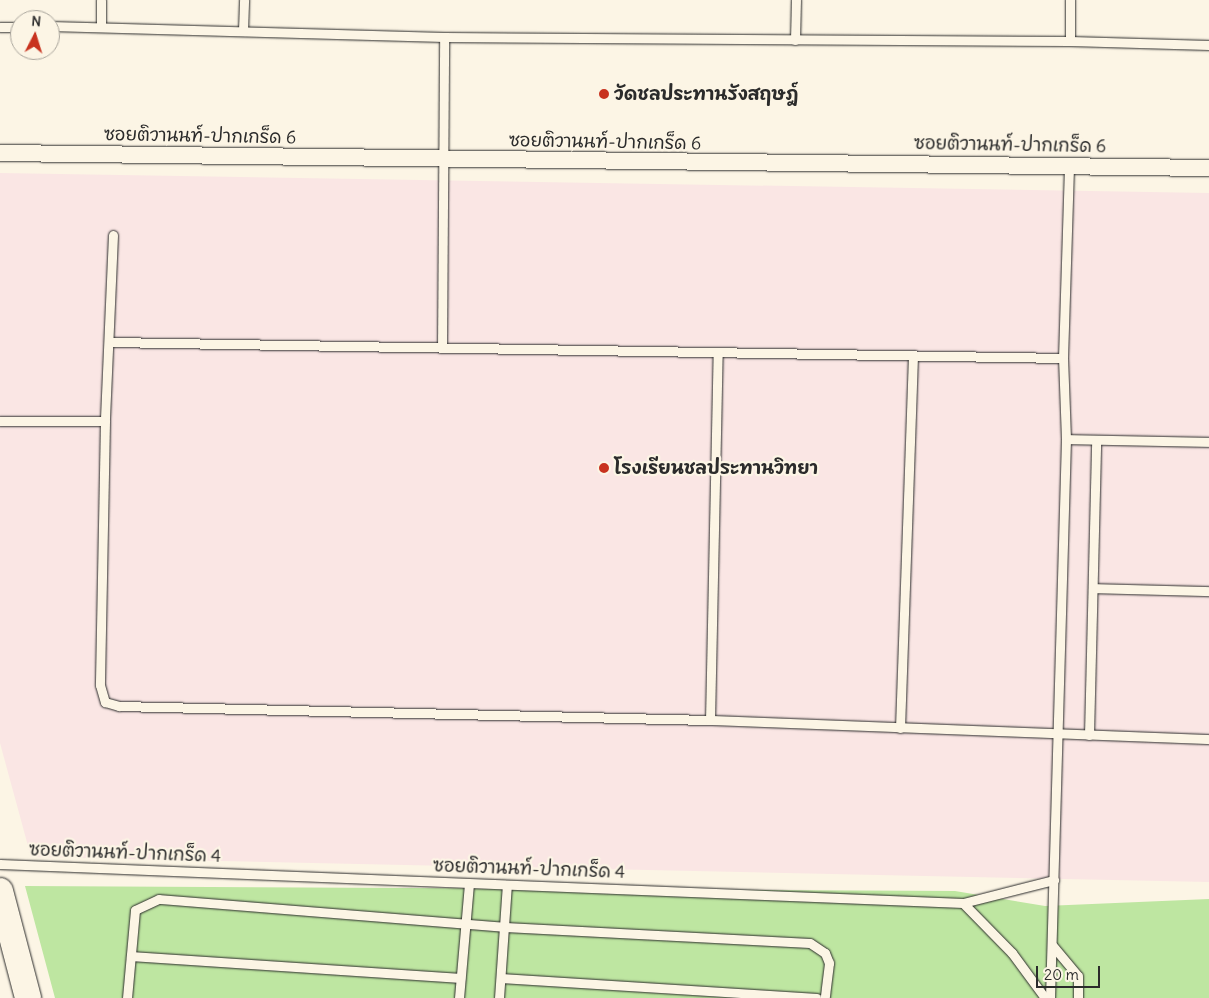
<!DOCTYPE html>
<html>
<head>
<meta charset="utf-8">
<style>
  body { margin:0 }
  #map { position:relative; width:1209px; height:998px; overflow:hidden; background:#fcf5e5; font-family:Delius,"Playpen Sans Thai",sans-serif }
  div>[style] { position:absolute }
  .built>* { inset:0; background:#fae6e4 }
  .green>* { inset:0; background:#bee6a1 }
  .roads { filter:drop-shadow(0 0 1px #2b2b2b) drop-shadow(0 0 1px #2b2b2b) }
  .service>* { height:9px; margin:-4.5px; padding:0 4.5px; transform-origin:4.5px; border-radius:4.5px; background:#fcf5e5 }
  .minor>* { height:16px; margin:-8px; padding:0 8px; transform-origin:8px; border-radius:8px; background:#fcf5e5 }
  .primary>* { height:26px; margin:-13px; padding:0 13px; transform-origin:13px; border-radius:13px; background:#fcf5e5 }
  .dots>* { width:14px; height:14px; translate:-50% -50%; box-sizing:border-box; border:2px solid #fcf5e5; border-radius:50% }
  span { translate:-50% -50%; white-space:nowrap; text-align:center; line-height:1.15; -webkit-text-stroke:4.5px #fcf5e5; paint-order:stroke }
  .poi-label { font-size:18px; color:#2b2b2b; font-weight:700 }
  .left { translate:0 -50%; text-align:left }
  .street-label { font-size:18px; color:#2b2b2b }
  .north { position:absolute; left:10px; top:10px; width:50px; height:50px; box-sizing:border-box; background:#fcf5e5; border:1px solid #a8a49b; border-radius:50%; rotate:5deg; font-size:14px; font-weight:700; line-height:20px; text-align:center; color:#2b2b2b }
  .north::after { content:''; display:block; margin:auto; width:18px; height:22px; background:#c8321e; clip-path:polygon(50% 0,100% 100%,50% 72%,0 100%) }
  .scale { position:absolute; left:1036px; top:966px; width:64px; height:22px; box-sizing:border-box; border:2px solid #2b2b2b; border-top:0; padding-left:6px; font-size:15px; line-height:18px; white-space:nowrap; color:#2b2b2b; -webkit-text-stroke:4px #fcf5e5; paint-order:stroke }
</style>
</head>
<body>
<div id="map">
  <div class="built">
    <i style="clip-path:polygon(0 173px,1209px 193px,1209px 882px,31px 857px,0 743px)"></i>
  </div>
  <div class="green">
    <i style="clip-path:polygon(25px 886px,955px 891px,1045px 906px,1209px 899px,1209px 998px,55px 998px)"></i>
  </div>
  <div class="roads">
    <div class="service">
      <i style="left:101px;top:0;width:26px;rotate:90deg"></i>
      <i style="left:1070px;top:0;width:41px;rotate:90deg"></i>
      <i style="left:50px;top:26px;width:394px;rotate:1.6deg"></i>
      <i style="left:444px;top:37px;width:626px;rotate:0.37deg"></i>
      <i style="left:1070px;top:41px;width:139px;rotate:1.6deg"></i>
      <i style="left:0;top:27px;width:20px"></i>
      <i style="left:243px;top:31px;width:31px;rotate:-88deg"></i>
      <i style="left:795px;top:40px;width:40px;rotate:-88.6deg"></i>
      <i style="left:113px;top:235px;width:186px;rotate:92.5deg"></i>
      <i style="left:105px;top:421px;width:264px;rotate:91.1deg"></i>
      <i style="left:100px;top:685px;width:18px;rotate:74deg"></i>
      <i style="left:105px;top:702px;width:15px;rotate:16deg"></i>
      <i style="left:119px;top:706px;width:591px;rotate:1.36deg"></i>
      <i style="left:710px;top:720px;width:499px;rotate:2.2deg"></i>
      <i style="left:110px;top:342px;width:953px;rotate:0.96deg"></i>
      <i style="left:442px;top:348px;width:311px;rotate:-89.6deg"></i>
      <i style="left:0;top:421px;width:105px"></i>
      <i style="left:1066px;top:439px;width:143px;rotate:1.2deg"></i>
      <i style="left:1093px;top:588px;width:116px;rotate:1.5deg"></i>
      <i style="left:710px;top:720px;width:367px;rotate:-88.8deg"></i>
      <i style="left:900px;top:728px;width:372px;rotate:-88deg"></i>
      <i style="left:1089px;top:735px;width:295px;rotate:-88.6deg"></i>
      <i style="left:0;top:864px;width:964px;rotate:2.32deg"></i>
      <i style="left:963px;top:903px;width:94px;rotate:-14.2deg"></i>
      <i style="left:963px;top:903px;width:70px;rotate:45.6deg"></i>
      <i style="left:1012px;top:953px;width:56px;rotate:53.7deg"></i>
      <i style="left:1052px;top:945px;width:40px;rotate:50deg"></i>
      <i style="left:1078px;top:976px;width:22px;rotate:90deg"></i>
      <i style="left:131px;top:956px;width:330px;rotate:3.8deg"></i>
      <i style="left:501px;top:978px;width:316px;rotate:3.6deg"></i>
      <i style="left:127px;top:998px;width:88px;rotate:-84.8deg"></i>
      <i style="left:135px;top:910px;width:26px;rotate:-25deg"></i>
      <i style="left:159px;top:899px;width:347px;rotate:4.6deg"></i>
      <i style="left:505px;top:927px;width:305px;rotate:3deg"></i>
      <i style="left:810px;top:943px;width:18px;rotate:34deg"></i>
      <i style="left:825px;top:953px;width:11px;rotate:68deg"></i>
      <i style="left:829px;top:963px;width:35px;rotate:97deg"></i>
      <i style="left:459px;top:998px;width:115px;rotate:-85deg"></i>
      <i style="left:499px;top:998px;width:113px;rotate:-86deg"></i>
      <i style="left:1050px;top:998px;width:559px;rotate:-88.36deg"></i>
      <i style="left:1066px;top:439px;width:81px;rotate:-92.1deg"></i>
      <i style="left:1063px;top:358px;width:192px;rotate:-88.2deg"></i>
    </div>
    <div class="minor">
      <i style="left:0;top:153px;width:1209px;rotate:0.71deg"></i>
    </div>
    <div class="primary">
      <i style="left:0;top:891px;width:111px;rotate:75.3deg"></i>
    </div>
  </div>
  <div class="dots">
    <i style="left:604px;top:94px;background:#c8321e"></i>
    <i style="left:604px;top:468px;background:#c8321e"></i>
  </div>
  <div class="poi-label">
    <span class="left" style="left:614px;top:94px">วัดชลประทานรังสฤษฎ์</span>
    <span class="left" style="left:614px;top:468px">โรงเรียนชลประทานวิทยา</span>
  </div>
  <div class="street-label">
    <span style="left:200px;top:136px;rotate:1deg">ซอยติวานนท์-ปากเกร็ด 6</span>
    <span style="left:605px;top:142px;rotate:1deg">ซอยติวานนท์-ปากเกร็ด 6</span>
    <span style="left:1010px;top:145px;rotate:1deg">ซอยติวานนท์-ปากเกร็ด 6</span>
    <span style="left:125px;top:853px;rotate:2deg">ซอยติวานนท์-ปากเกร็ด 4</span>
    <span style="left:529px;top:869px;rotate:2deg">ซอยติวานนท์-ปากเกร็ด 4</span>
  </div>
  <div class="north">N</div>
  <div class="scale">20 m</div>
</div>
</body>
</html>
